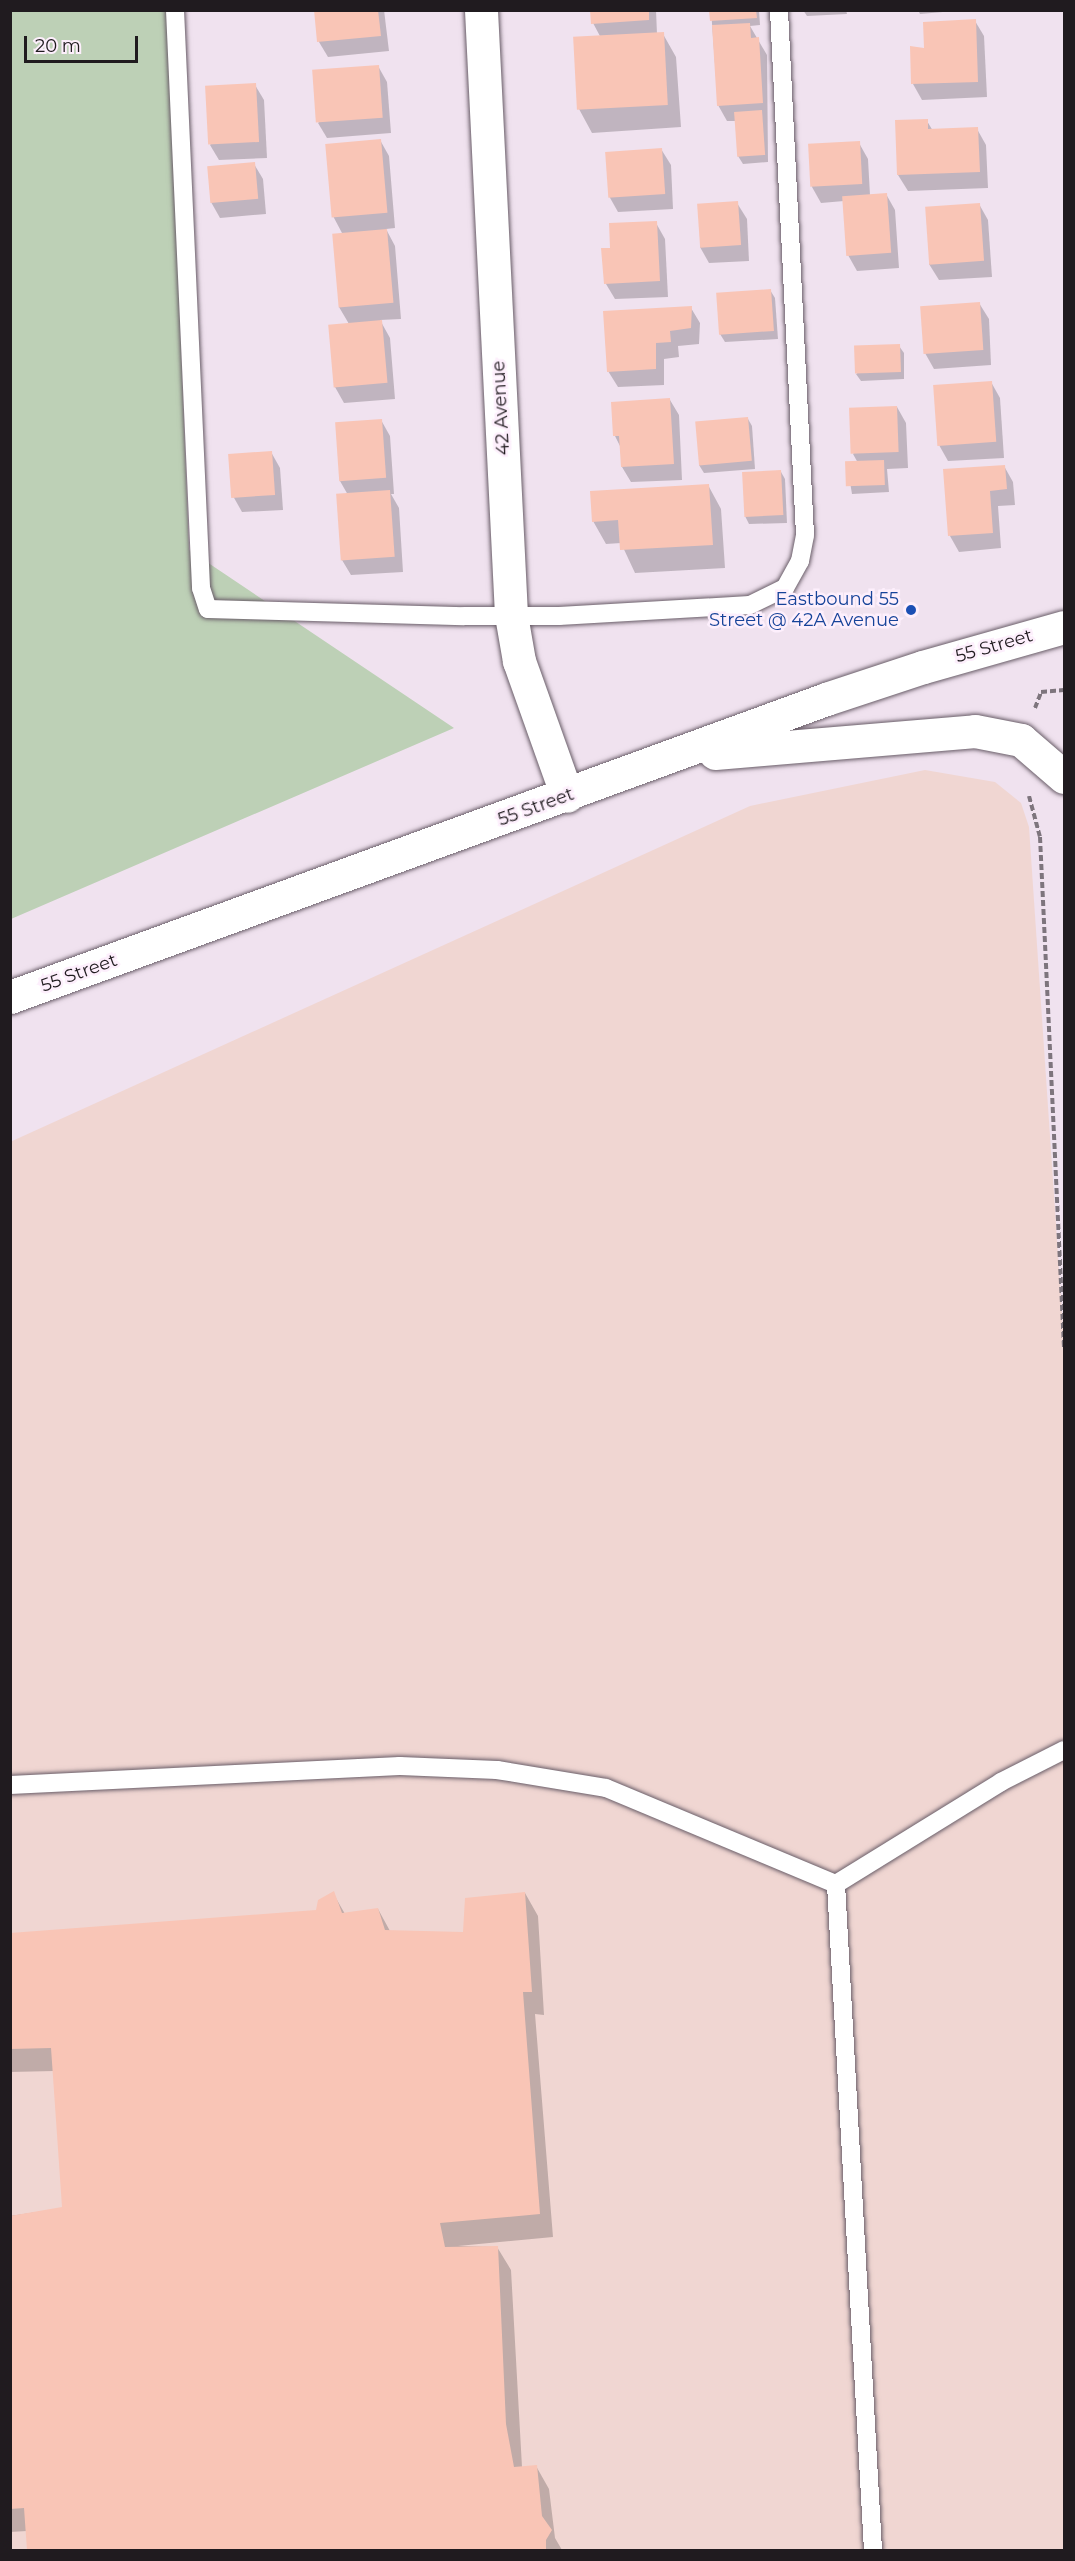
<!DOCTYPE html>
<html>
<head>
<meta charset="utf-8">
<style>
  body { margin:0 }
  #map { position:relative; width:1075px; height:2561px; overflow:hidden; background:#f0e2ef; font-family:Montserrat,sans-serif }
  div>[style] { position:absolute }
  .education>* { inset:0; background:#f0d6d2 }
  .green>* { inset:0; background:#bdd0b6 }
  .shadow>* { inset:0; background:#0003 }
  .building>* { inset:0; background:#f9c5b6; transform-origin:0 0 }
  .path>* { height:4px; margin-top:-2px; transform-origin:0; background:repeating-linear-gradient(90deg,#7e757d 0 6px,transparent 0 9px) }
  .roads { filter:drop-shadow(0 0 2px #695d68) drop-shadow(0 0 2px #695d68) }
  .lane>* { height:18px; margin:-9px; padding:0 9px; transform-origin:9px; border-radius:9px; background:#fff }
  .street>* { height:33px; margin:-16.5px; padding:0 16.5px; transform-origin:16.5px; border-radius:16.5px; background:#fff }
  .secondary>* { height:33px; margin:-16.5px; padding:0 16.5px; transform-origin:16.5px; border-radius:16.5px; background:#fff }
  .dots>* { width:16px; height:16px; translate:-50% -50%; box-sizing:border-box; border:3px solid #fdeffc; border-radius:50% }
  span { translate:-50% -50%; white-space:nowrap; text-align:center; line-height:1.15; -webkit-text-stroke:5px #fdeffc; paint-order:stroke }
  .street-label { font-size:18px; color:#201b1f }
  .transit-label { font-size:18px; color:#164399 }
  .right { translate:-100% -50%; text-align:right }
  .frame { position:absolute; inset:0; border:12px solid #201b1f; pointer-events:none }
  .scale { position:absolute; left:24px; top:36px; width:114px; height:27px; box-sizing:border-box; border:3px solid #201b1f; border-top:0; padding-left:8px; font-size:18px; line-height:21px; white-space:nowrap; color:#201b1f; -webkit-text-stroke:4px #fdeffc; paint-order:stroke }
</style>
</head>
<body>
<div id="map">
  <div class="education">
    <i style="clip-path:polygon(925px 770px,995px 782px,1021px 803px,1029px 827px,1064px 1342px,1064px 2550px,11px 2550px,10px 1142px,750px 806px)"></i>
  </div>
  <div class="green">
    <i style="clip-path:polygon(11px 11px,168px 11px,189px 550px,454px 728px,11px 919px)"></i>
  </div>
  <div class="shadow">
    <i style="clip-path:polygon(316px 10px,384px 10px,389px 51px,328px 57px,319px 42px)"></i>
    <i style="clip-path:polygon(592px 10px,656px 10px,657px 34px,663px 34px,676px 57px,681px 127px,592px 133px,579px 109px,601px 38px,593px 23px)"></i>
    <i style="clip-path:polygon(711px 10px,759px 10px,760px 25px,750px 26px,767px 55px,768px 162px,743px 164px,738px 156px,736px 121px,727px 121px,718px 105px)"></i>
    <i style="clip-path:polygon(803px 10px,846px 10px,847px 14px,807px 16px)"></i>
    <i style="clip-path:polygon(918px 10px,966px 10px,920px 14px)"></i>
    <i style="clip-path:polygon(975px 21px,984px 36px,987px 97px,922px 100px,913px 84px,926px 49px)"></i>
    <i style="clip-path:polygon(378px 66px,387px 82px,391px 133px,327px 138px,318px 123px)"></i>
    <i style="clip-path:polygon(255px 85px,264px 100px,267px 158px,219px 160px,210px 145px)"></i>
    <i style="clip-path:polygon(927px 121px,933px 131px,977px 129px,986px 145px,988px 188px,908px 191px,898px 175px)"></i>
    <i style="clip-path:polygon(380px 140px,389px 156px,395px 228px,386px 229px,395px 246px,401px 319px,380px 320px,390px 338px,395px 399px,344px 403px,335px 387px,330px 326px,349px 324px,339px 307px,342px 233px,333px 216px)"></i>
    <i style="clip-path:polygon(859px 143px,868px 159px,870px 195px,886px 194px,895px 210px,899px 268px,857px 271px,848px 255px,844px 201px,821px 203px,812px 187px,809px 145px)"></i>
    <i style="clip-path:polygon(661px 149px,671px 165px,673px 209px,618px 212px,609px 196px)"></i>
    <i style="clip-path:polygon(254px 164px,263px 179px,266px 214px,220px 218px,211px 202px,208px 167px)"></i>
    <i style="clip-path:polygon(737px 203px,747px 219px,749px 261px,709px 263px,700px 247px)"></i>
    <i style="clip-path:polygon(979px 204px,988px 220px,992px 277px,939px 280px,929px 264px)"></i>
    <i style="clip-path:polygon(656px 223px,665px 239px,668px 297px,615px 299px,606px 284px,612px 249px)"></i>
    <i style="clip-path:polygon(770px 290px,775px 298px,778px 339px,725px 342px,720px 334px)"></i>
    <i style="clip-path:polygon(979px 303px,989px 319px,991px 365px,934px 369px,925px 353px)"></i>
    <i style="clip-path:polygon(691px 308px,700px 323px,699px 344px,678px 346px,679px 357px,664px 359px,664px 385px,618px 387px,608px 371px)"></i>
    <i style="clip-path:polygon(899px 346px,904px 353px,904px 379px,861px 381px,856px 374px)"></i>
    <i style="clip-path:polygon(991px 382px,1000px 398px,1004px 458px,948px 461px,939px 445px,935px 386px)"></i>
    <i style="clip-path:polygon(670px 400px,679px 415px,682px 480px,631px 482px,622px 467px,621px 448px,615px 436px,613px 403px)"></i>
    <i style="clip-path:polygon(897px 407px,906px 423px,908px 468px,887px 469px,889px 492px,852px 494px,847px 464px,858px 463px,853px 454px)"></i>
    <i style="clip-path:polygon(748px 419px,752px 426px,755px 469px,704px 473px,699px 465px)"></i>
    <i style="clip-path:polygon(381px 420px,390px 436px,394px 494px,391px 494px,399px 508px,403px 572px,351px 575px,342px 560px,348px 495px,340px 481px)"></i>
    <i style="clip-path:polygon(271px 452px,280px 468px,283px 510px,242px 512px,233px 496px)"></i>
    <i style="clip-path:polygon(1004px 466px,1013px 482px,1015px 505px,998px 506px,1001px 548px,959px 552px,950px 536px,945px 470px)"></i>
    <i style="clip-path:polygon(781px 472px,785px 479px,787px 523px,749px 524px,745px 516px)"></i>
    <i style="clip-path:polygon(708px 485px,721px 509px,725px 568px,635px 573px,621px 543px,606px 544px,593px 521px)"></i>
    <i style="clip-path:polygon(333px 1893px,345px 1914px,378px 1909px,390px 1931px,464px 1933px,525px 1893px,538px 1916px,544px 2015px,535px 2014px,553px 2237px,458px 2246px,497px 2247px,511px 2270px,522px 2467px,536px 2466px,549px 2489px,555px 2538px,562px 2550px,29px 2550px,27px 2531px,10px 2532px,10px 2216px,64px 2208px,54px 2071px,10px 2072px,10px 1935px,318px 1912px)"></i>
  </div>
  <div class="building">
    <i style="clip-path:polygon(314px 10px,378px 10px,381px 36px,317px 42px)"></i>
    <i style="clip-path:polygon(590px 10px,649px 10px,649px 20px,591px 24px)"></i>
    <i style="clip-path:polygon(709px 10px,756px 10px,757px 18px,710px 21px)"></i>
    <i style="clip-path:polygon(976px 19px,978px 82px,911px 84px,910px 46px,924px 48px,923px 22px)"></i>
    <i style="clip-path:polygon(750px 23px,751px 38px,759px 37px,763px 103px,717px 106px,712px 25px)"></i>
    <i style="left:664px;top:32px;width:73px;height:91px;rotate:87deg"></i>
    <i style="left:379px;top:65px;width:53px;height:67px;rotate:86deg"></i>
    <i style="left:256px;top:83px;width:59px;height:51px;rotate:87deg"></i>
    <i style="left:762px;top:110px;width:45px;height:28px;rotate:86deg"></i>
    <i style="clip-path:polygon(928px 119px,928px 129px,978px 127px,980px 172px,897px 175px,895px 120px)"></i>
    <i style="left:381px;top:139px;width:74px;height:56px;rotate:85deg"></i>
    <i style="left:860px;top:141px;width:43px;height:52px;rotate:87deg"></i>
    <i style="left:662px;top:148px;width:46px;height:57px;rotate:86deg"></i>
    <i style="left:255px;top:162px;width:37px;height:48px;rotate:85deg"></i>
    <i style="left:887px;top:193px;width:60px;height:45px;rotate:86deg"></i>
    <i style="left:738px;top:201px;width:44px;height:41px;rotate:86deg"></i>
    <i style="left:980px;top:203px;width:58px;height:55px;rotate:86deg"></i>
    <i style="clip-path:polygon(657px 221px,660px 281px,604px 284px,601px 248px,610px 248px,609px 223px)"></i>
    <i style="left:387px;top:229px;width:74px;height:55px;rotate:85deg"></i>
    <i style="left:771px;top:289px;width:42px;height:55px;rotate:86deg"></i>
    <i style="left:980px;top:302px;width:48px;height:60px;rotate:86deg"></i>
    <i style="clip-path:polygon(692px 306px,691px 328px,670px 331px,671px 342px,656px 343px,656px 369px,607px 372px,603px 311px)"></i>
    <i style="left:382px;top:320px;width:63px;height:54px;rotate:85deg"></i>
    <i style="left:900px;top:344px;width:28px;height:46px;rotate:88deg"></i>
    <i style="left:992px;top:381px;width:61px;height:59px;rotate:86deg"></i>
    <i style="clip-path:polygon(670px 398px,674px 464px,621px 467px,619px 436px,613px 436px,611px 402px)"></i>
    <i style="left:897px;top:406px;width:46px;height:48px;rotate:88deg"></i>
    <i style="left:748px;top:417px;width:44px;height:53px;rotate:85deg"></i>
    <i style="left:382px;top:419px;width:59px;height:47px;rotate:86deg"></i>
    <i style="left:272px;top:451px;width:44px;height:44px;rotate:86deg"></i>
    <i style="left:884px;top:460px;width:25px;height:39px;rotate:88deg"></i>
    <i style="clip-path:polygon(1005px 465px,1007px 489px,990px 491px,993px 533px,948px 536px,943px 469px)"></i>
    <i style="left:781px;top:470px;width:45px;height:39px;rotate:87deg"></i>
    <i style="clip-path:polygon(709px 484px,713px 545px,620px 550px,618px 520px,592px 522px,590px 491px)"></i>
    <i style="left:390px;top:490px;width:67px;height:54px;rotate:86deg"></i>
    <i style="clip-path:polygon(334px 1891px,342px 1913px,378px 1908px,385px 1930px,463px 1932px,465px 1898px,525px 1892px,532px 1992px,523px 1992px,540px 2214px,440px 2223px,445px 2247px,498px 2246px,506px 2424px,514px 2467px,537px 2465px,542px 2516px,552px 2530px,546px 2540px,546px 2550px,27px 2550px,24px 2508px,10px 2509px,10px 2216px,62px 2207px,51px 2048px,10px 2049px,10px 1933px,316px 1910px,318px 1900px)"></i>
  </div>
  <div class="path">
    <i style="left:1035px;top:708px;width:17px;rotate:-69deg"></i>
    <i style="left:1041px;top:692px;width:23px;rotate:-5deg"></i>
    <i style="left:1029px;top:796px;width:42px;rotate:75deg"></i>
    <i style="left:1040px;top:837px;width:512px;rotate:87.31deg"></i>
  </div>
  <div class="roads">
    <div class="lane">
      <i style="left:175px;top:10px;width:579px;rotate:87.42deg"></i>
      <i style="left:201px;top:588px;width:22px;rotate:72deg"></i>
      <i style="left:208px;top:609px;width:256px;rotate:1.6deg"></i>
      <i style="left:464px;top:616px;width:95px"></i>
      <i style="left:559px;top:616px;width:191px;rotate:-3.3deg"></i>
      <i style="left:750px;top:605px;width:39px;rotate:-26deg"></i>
      <i style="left:785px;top:588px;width:31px;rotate:-61deg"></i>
      <i style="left:800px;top:561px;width:26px;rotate:-79deg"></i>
      <i style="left:805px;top:535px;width:526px;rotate:-92.84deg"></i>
      <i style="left:10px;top:1785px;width:390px;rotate:-2.8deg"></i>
      <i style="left:400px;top:1766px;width:97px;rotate:2.4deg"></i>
      <i style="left:497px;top:1770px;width:110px;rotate:9.4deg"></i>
      <i style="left:606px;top:1788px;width:249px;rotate:22.7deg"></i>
      <i style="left:873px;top:2550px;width:667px;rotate:-93.18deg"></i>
      <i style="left:836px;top:1884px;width:194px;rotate:-31.7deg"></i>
      <i style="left:1001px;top:1782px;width:71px;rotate:-26.9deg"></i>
    </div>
    <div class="street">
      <i style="left:481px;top:10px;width:606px;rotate:87.16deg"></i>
      <i style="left:511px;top:615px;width:47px;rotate:80.1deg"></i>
      <i style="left:519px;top:661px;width:143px;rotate:70.4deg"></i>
    </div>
    <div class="secondary">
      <i style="left:715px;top:753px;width:261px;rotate:-4.8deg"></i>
      <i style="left:975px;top:731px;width:47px;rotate:11.1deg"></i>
      <i style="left:1021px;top:740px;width:57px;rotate:40.7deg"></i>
      <i style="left:10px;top:997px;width:869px;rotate:-20.06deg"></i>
      <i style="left:826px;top:699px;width:102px;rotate:-18.3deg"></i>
      <i style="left:923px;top:667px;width:147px;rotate:-15.8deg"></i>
    </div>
  </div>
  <div class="dots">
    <i style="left:911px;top:610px;background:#1a4fb4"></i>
  </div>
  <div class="street-label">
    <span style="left:501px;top:408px;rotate:-93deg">42 Avenue</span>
    <span style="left:994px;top:646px;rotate:-16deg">55 Street</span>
    <span style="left:536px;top:807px;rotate:-20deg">55 Street</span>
    <span style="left:79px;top:973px;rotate:-20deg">55 Street</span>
  </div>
  <div class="transit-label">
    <span class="right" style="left:899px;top:610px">Eastbound 55<br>Street @ 42A Avenue</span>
  </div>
  <div class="frame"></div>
  <div class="scale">20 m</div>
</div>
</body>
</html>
